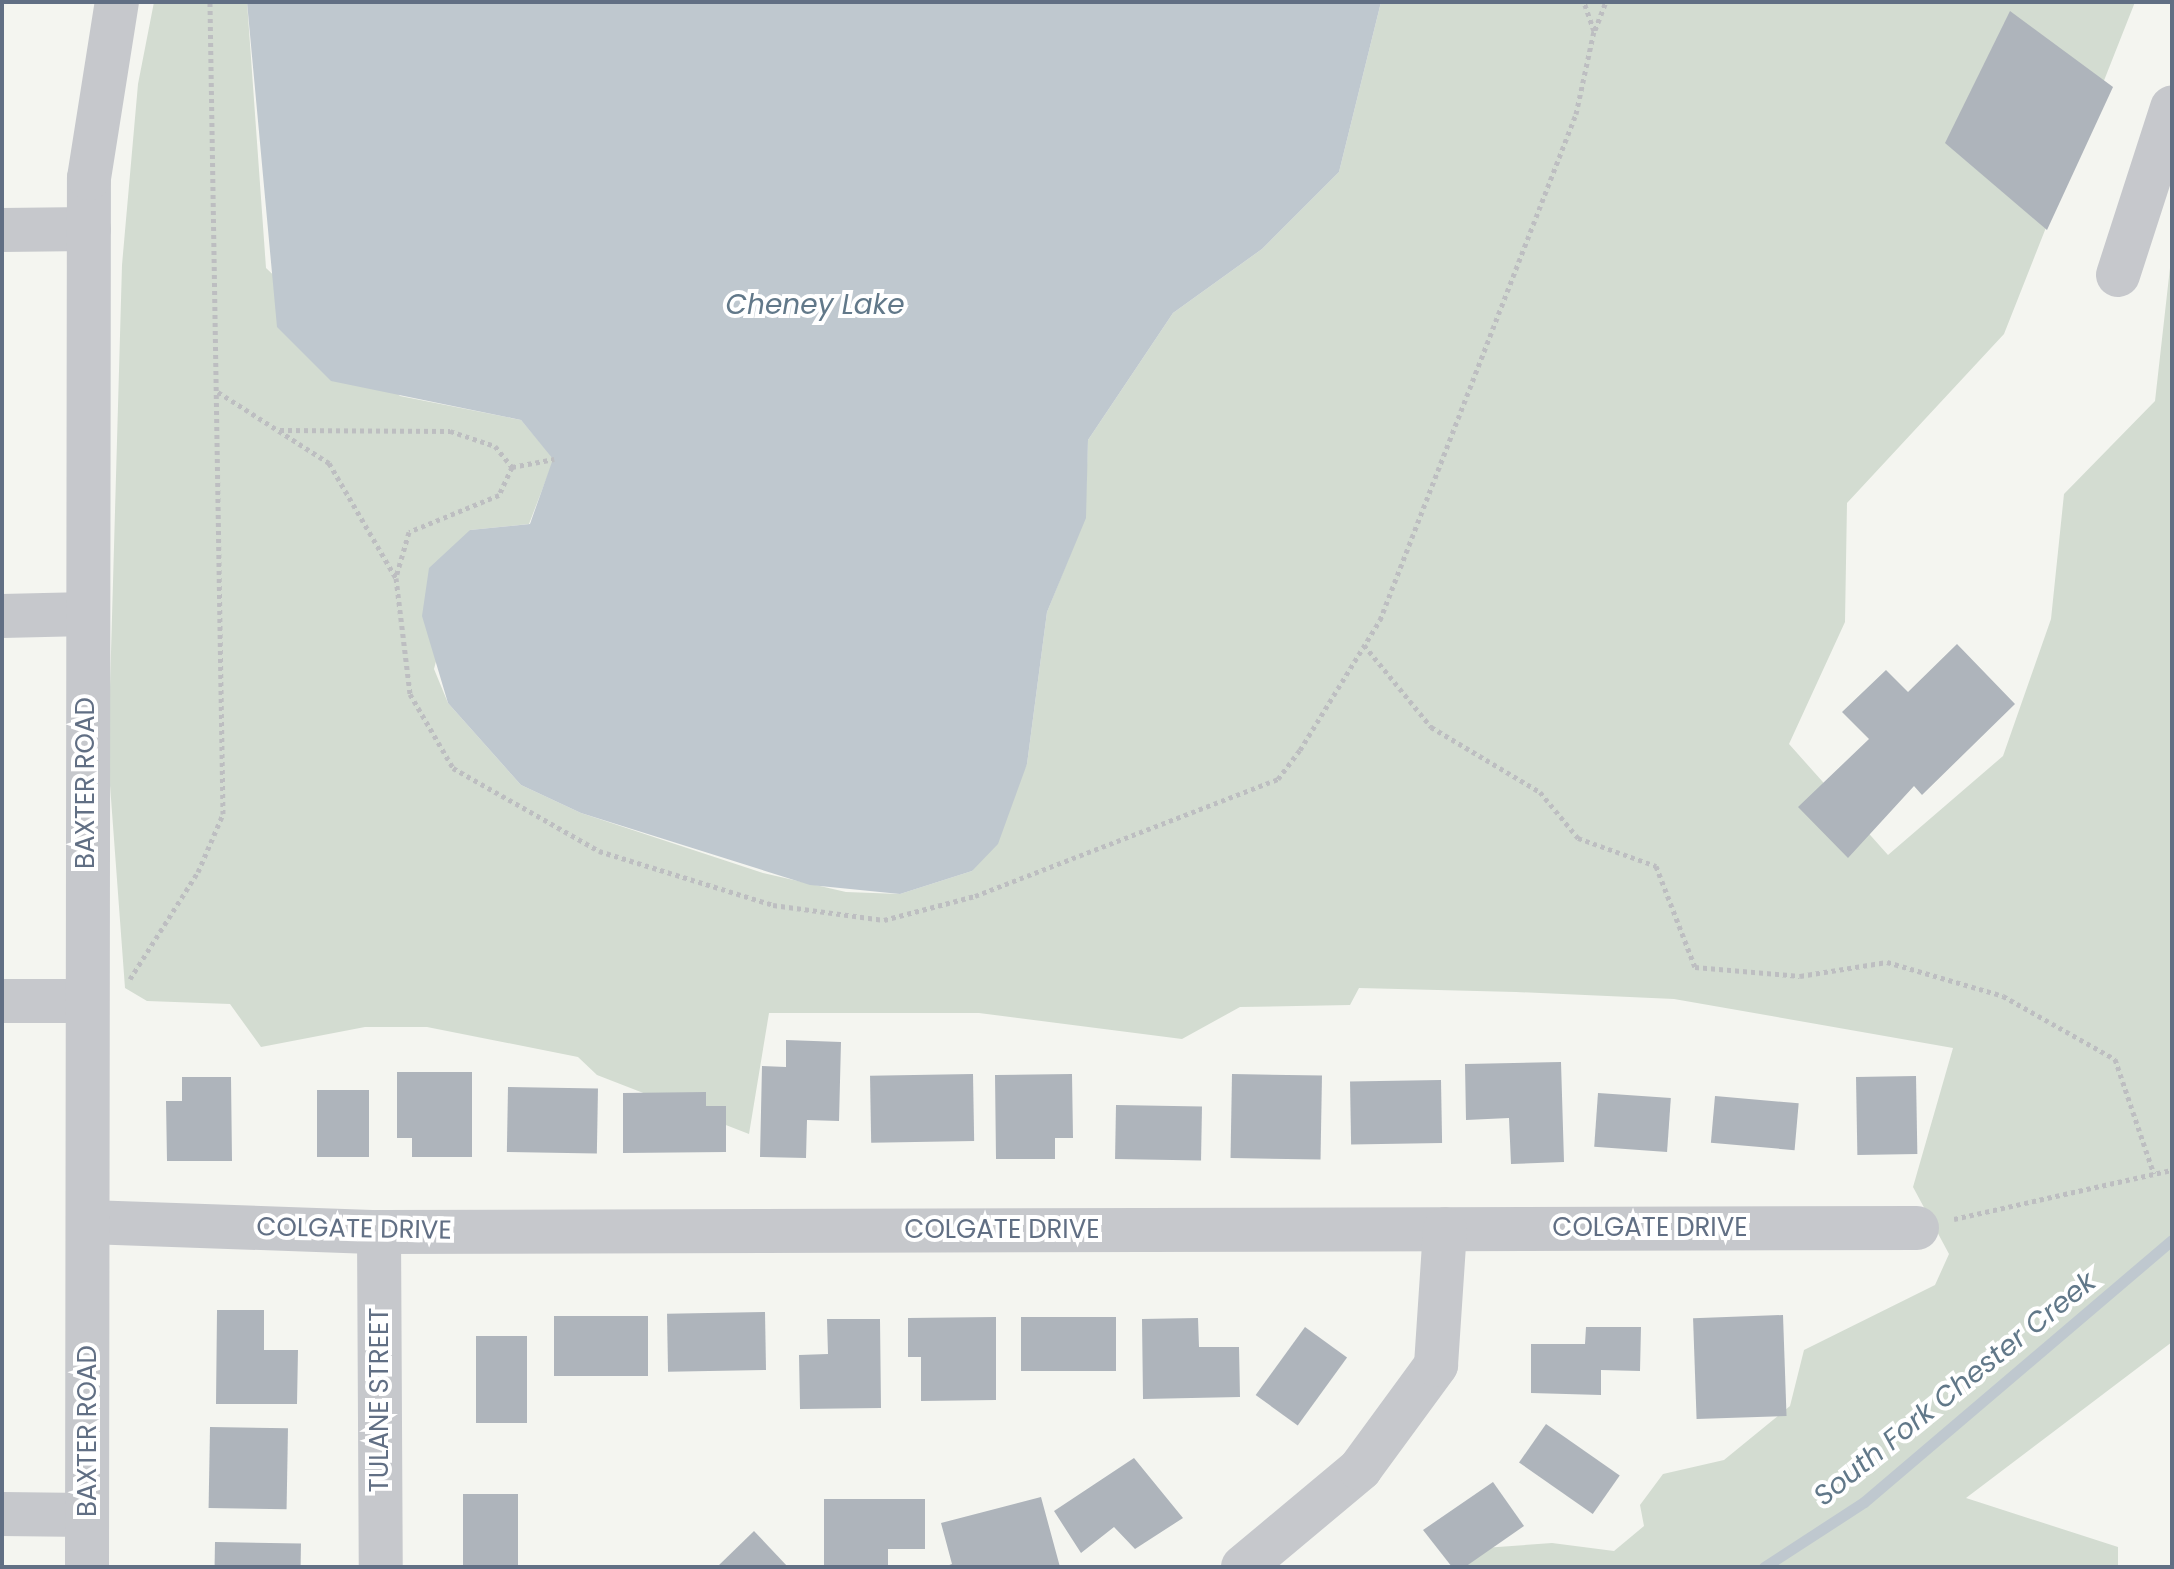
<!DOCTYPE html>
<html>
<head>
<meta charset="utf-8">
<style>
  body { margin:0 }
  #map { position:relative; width:2174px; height:1569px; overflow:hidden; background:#f4f5f0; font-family:Poppins,sans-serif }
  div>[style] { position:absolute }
  .green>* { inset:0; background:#d3dcd1 }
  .water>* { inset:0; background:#bfc8cf }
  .stream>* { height:11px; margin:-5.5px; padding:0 5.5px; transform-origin:5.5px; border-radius:5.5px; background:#bfc8cf }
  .building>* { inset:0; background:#aeb4bb; transform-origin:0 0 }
  .path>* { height:5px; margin-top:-2.5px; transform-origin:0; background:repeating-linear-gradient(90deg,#bdbec1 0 4px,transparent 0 8px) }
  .minor>* { height:44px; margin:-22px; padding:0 22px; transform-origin:22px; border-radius:22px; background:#c6c8cc }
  span { translate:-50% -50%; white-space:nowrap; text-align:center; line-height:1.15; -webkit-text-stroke:8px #fff; paint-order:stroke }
  .street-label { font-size:26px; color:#616f84 }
  .water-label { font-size:28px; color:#617889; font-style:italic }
  .frame { position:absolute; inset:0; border:4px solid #616f84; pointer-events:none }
</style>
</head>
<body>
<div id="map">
  <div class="green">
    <i style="clip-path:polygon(154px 2px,247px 2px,266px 268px,400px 396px,521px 420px,554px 459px,529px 524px,470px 530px,434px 669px,448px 703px,521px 785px,581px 813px,763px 873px,846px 892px,900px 894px,972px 871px,1027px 764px,1047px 612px,1085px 518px,1088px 440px,1173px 313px,1262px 249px,1339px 172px,1381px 2px,2135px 2px,2004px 334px,1847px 503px,1845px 622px,1789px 744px,1888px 855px,2003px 756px,2051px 619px,2064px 494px,2155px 401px,2172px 250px,2172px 1342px,1966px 1498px,2118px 1547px,2118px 1567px,1466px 1567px,1469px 1549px,1552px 1543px,1614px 1551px,1644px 1526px,1640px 1505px,1663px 1474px,1724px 1460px,1790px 1406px,1804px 1350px,1935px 1285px,1949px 1254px,1913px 1187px,1953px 1048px,1674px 999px,1516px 992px,1359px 988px,1350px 1005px,1240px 1007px,1182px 1039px,979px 1013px,769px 1013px,749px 1134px,597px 1075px,578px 1057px,427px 1027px,365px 1027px,261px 1047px,230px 1004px,147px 1001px,125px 988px,108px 758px,122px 265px,138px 84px)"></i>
  </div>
  <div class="water">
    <i style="clip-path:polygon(247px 2px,1381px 2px,1339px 172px,1262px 249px,1173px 313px,1088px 440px,1086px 518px,1047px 612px,1027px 764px,998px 844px,972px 871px,900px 894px,810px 885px,581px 813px,521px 785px,448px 703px,422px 616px,429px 568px,470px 530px,530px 524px,553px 459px,521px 420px,331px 381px,277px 327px)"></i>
  </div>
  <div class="stream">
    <i style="left:1764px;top:1567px;width:119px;rotate:-33deg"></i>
    <i style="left:1864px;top:1502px;width:404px;rotate:-40.4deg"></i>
  </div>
  <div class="building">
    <i style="clip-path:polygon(2010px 11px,2113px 87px,2047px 230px,1945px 143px)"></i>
    <i style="clip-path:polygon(1957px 644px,2015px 704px,1922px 795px,1914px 786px,1848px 858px,1798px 807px,1869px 739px,1842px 712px,1886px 670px,1908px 692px)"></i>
    <i style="clip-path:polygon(786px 1040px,841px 1042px,839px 1121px,807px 1120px,806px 1158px,760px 1157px,762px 1066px,786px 1067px)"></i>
    <i style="clip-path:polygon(1561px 1062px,1564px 1162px,1511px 1164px,1509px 1118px,1466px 1120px,1465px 1064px)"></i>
    <i style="clip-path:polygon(397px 1072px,472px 1072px,472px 1157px,412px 1157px,412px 1138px,397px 1138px)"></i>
    <i style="left:973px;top:1074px;width:67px;height:103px;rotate:89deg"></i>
    <i style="clip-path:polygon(1072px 1074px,1073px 1138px,1055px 1138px,1055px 1159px,996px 1159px,995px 1075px)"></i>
    <i style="left:1232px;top:1074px;width:90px;height:84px;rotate:1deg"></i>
    <i style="left:1916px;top:1076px;width:78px;height:60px;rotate:89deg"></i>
    <i style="clip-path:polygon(182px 1077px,231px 1077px,232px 1161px,167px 1161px,166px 1101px,182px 1101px)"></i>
    <i style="left:1441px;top:1080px;width:63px;height:91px;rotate:89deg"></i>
    <i style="left:508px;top:1087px;width:90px;height:65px;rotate:1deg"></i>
    <i style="left:317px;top:1090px;width:52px;height:67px"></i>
    <i style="clip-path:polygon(706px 1092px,706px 1106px,726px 1106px,726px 1152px,623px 1153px,623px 1093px)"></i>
    <i style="left:1598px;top:1093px;width:73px;height:54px;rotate:4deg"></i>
    <i style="left:1715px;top:1096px;width:84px;height:47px;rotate:5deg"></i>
    <i style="left:1116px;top:1105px;width:86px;height:54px;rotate:1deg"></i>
    <i style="clip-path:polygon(217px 1310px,264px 1310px,264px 1350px,298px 1350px,297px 1404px,216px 1404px)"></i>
    <i style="left:765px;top:1312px;width:58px;height:98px;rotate:89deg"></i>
    <i style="left:1783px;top:1315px;width:101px;height:90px;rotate:88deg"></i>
    <i style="left:554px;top:1316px;width:94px;height:60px"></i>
    <i style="clip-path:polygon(996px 1317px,996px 1400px,921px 1401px,921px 1357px,908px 1357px,908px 1318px)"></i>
    <i style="left:1021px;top:1317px;width:95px;height:54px"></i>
    <i style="clip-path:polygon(1198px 1318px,1199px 1347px,1239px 1347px,1240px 1397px,1143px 1399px,1142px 1319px)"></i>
    <i style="clip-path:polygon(827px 1319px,880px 1319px,881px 1408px,800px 1409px,799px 1355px,828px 1354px)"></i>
    <i style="left:1305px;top:1327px;width:52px;height:84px;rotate:36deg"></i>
    <i style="clip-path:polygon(1586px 1327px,1641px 1327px,1640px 1371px,1601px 1370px,1601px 1395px,1531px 1393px,1531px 1344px,1585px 1344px)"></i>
    <i style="left:476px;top:1336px;width:51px;height:87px"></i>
    <i style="left:1546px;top:1424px;width:90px;height:47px;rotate:35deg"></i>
    <i style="left:210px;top:1427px;width:78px;height:81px;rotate:1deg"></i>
    <i style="clip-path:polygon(1134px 1458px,1183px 1518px,1135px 1549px,1114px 1527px,1081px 1553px,1054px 1511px)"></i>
    <i style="clip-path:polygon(1493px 1482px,1524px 1526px,1465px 1567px,1452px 1567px,1423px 1530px)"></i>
    <i style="left:463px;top:1494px;width:55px;height:73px"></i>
    <i style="clip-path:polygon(1041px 1497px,1060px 1567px,944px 1567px,952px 1564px,941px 1523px)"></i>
    <i style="clip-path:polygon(824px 1499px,925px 1499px,925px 1549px,888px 1549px,888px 1567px,824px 1567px)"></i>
    <i style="clip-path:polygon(754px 1531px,788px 1567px,717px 1567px)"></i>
    <i style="left:215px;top:1542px;width:86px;height:25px;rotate:1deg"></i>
  </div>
  <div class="path">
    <i style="left:1595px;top:30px;width:30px;rotate:-69deg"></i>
    <i style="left:218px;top:392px;width:132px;rotate:32.6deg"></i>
    <i style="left:329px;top:463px;width:133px;rotate:59.8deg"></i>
    <i style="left:396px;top:578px;width:117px;rotate:83.1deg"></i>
    <i style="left:410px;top:694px;width:86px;rotate:59.8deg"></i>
    <i style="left:453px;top:768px;width:168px;rotate:29.6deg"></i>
    <i style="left:599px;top:851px;width:182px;rotate:17.2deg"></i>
    <i style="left:773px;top:905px;width:112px;rotate:7.7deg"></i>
    <i style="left:884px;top:920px;width:94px;rotate:-14.8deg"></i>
    <i style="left:975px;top:896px;width:325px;rotate:-21.1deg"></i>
    <i style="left:1278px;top:779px;width:36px;rotate:-53deg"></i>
    <i style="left:1300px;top:750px;width:153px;rotate:-58.4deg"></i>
    <i style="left:1380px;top:620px;width:543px;rotate:-68.83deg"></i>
    <i style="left:1576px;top:114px;width:85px;rotate:-77.8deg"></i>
    <i style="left:1594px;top:31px;width:31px;rotate:-109deg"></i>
    <i style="left:280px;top:430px;width:170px;rotate:0.3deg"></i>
    <i style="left:450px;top:431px;width:47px;rotate:18.4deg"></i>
    <i style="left:495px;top:446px;width:27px;rotate:51deg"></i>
    <i style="left:512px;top:467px;width:31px;rotate:115deg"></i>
    <i style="left:499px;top:495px;width:97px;rotate:157.7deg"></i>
    <i style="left:409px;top:532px;width:47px;rotate:106.1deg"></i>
    <i style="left:512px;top:467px;width:43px;rotate:-10.8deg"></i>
    <i style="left:1364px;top:645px;width:106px;rotate:50.7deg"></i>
    <i style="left:1431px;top:727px;width:127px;rotate:30.8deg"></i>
    <i style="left:1540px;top:792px;width:60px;rotate:50.4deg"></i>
    <i style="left:1578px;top:838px;width:83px;rotate:19.7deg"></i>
    <i style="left:1656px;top:866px;width:108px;rotate:68.9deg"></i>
    <i style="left:1695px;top:967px;width:105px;rotate:4.9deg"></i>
    <i style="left:1800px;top:976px;width:88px;rotate:-9.1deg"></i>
    <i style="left:1887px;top:962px;width:121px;rotate:16.3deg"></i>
    <i style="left:2003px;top:996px;width:129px;rotate:29.4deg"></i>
    <i style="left:2115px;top:1059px;width:121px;rotate:71.3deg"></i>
    <i style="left:130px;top:979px;width:127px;rotate:-57.6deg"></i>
    <i style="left:198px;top:872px;width:63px;rotate:-66.7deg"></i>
    <i style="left:223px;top:814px;width:812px;rotate:-90.92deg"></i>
    <i style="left:1954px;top:1219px;width:223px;rotate:-12.7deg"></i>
  </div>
  <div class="minor">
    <i style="left:2px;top:230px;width:87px;rotate:-0.7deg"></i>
    <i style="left:2118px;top:275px;width:176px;rotate:-72.1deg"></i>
    <i style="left:2px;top:616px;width:85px;rotate:-1.3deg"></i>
    <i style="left:2px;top:1001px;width:83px"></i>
    <i style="left:88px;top:1222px;width:291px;rotate:2deg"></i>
    <i style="left:379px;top:1232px;width:1538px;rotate:-0.15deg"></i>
    <i style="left:379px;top:1232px;width:335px;rotate:89.7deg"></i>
    <i style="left:2px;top:1514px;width:85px;rotate:0.7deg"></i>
    <i style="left:87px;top:1567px;width:1389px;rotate:-89.92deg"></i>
    <i style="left:89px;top:178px;width:178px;rotate:-81deg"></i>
    <i style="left:1243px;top:1567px;width:153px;rotate:-39.9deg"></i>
    <i style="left:1360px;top:1469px;width:129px;rotate:-53.8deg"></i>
    <i style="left:1436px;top:1365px;width:136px;rotate:-86.2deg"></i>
  </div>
  <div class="street-label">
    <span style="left:86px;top:783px;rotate:-90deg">BAXTER ROAD</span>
    <span style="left:1650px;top:1228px">COLGATE DRIVE</span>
    <span style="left:354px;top:1229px;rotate:1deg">COLGATE DRIVE</span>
    <span style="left:1002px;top:1230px">COLGATE DRIVE</span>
    <span style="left:380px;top:1400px;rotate:-90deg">TULANE STREET</span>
    <span style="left:88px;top:1431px;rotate:-90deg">BAXTER ROAD</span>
  </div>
  <div class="water-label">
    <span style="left:815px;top:305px">Cheney Lake</span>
    <span style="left:1955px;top:1389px;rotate:-39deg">South Fork Chester Creek</span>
  </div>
  <div class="frame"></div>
</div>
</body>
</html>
